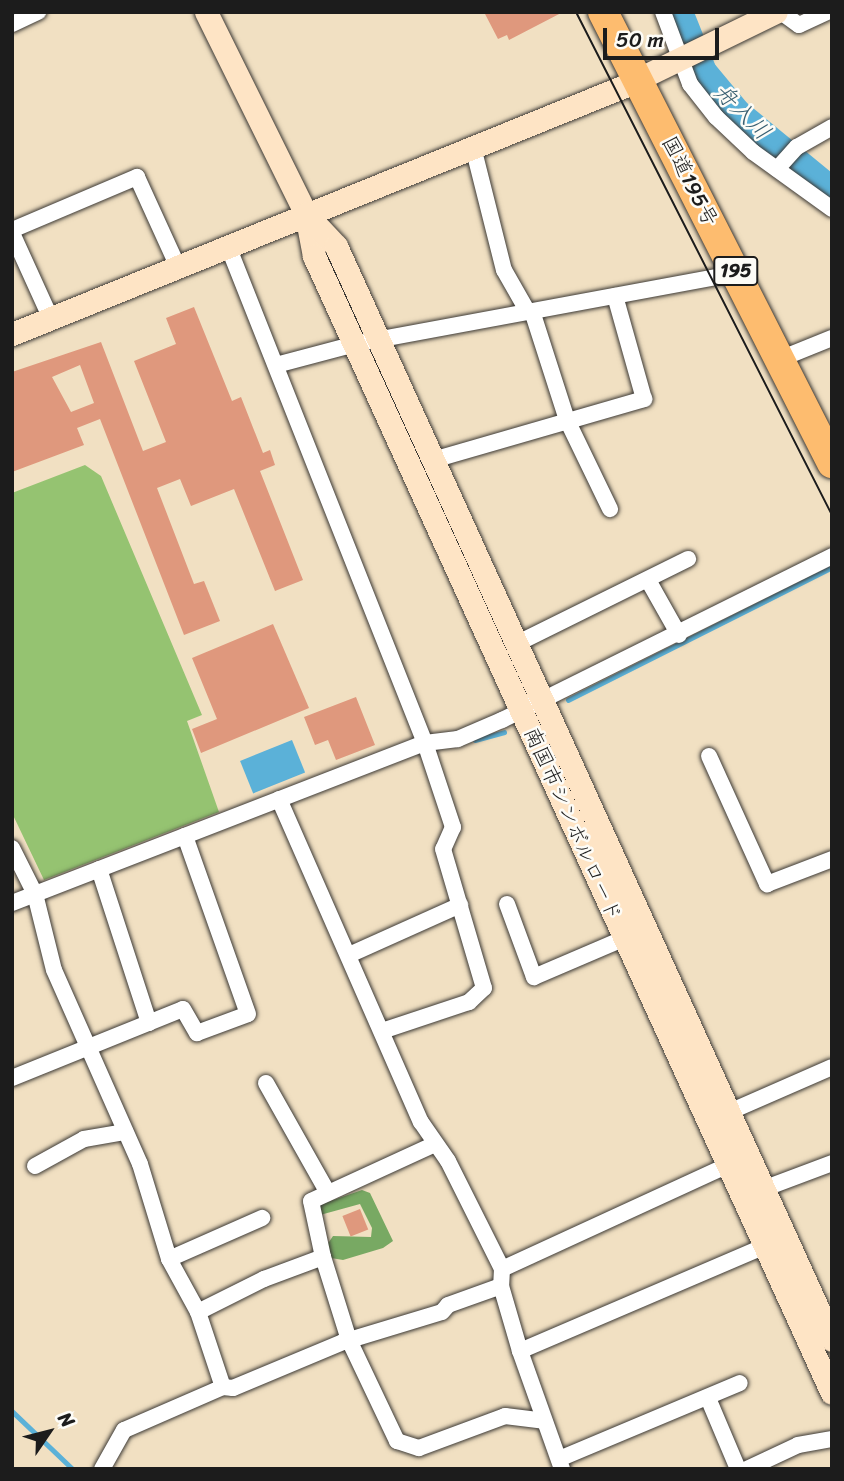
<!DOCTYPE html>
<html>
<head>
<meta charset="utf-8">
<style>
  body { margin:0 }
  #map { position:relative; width:844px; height:1481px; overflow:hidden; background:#f1e0c2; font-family:Sriracha,"Klee One",sans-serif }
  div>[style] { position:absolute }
  .green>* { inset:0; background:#95c371 }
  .forest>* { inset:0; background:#78a963 }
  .water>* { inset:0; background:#5bb1d8; transform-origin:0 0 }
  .stream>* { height:4.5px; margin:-2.25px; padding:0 2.25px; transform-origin:2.25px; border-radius:2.25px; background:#5bb1d8 }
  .river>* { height:28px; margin:-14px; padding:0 14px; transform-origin:14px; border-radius:14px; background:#5bb1d8 }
  .building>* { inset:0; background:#df987d; transform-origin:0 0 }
  .roads { filter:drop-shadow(0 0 2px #3c3935) drop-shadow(0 0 2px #3c3935) }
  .street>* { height:16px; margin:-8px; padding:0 8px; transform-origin:8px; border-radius:8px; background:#fff }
  .secondary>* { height:23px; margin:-11.5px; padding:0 11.5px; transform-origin:11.5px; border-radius:11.5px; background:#fee4c5 }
  .highway>* { height:30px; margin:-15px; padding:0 15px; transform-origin:15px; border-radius:15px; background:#fdbc6f }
  .tram>* { height:2px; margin:-1px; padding:0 1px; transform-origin:1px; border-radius:1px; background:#1c1c1c }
  span { translate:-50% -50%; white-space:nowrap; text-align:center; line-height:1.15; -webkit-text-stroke:5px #fdfcf7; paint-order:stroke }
  .shield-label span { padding:2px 5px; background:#fdfcf7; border:2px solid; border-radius:5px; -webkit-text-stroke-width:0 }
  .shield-label { font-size:19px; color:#1c1c1c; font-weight:700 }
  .street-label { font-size:21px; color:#1c1c1c }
  .water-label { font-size:23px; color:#385f71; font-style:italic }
  .frame { position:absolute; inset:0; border:14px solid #1c1c1c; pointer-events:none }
  .north { position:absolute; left:14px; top:1397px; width:70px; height:70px; -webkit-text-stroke:5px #fdfcf7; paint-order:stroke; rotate:55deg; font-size:19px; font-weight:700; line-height:28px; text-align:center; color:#1c1c1c }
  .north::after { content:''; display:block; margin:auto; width:24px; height:32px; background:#1c1c1c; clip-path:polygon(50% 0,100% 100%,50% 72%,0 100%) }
  .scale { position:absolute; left:603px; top:28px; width:116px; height:32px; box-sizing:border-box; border:4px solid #1c1c1c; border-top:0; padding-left:9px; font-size:21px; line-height:24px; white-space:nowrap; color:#1c1c1c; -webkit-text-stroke:5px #fdfcf7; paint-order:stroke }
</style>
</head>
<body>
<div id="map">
  <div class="green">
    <i style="clip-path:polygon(85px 465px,101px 476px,202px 715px,187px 721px,219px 812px,44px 880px,12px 813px,12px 493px)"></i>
  </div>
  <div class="forest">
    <i style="clip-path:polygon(362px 1190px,370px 1193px,393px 1241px,383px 1248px,343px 1260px,331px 1258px,327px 1245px,333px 1236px,371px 1237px,372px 1228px,360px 1204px,320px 1215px,319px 1205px)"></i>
  </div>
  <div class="water">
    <i style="left:292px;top:740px;width:35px;height:56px;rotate:68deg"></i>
  </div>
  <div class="stream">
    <i style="left:568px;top:700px;width:296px;rotate:-26.7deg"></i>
    <i style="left:475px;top:740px;width:30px;rotate:-15deg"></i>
    <i style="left:12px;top:1411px;width:84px;rotate:43.6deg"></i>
  </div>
  <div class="river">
    <i style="left:679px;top:12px;width:65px;rotate:68.2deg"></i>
    <i style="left:703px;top:72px;width:53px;rotate:50.3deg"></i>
    <i style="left:737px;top:113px;width:123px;rotate:39.4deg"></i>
  </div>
  <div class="building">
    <i style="clip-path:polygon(484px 12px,563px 12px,509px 40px,507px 35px,498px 39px)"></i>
    <i style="clip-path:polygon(evenodd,194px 307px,232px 401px,241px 397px,263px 453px,270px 450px,275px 465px,260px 471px,303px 580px,275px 591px,234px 489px,191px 506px,180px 479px,157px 488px,194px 584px,204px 581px,220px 621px,184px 635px,100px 419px,77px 428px,84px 445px,12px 472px,12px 372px,101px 342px,143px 451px,166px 442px,134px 361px,176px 344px,166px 318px,194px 307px,80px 365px,94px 403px,71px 412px,52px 377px,80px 365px)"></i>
    <i style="clip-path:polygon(273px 624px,309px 708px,201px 753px,192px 729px,217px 719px,192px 658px)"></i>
    <i style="clip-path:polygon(356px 697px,375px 745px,336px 760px,328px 740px,315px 745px,304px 717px)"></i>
    <i style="left:360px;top:1209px;width:22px;height:19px;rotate:68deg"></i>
  </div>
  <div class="roads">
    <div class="street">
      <i style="left:663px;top:12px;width:77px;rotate:69.4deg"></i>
      <i style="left:690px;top:84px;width:42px;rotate:51.8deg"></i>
      <i style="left:716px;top:117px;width:51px;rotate:43.4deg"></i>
      <i style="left:753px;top:152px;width:97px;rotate:35.8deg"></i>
      <i style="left:781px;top:12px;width:22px;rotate:36deg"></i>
      <i style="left:799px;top:25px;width:31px;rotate:-25deg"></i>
      <i style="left:12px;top:24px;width:29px;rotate:-25deg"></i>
      <i style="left:473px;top:147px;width:127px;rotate:75.9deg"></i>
      <i style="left:504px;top:270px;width:48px;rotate:60.3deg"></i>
      <i style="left:777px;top:169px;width:30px;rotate:-48deg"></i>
      <i style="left:797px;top:147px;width:40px;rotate:-29.7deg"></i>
      <i style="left:12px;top:230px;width:136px;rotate:-23deg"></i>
      <i style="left:137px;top:177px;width:99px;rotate:65.5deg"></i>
      <i style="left:12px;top:233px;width:94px;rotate:65.6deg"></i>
      <i style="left:228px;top:246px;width:535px;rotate:68.38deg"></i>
      <i style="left:425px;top:743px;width:89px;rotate:71.6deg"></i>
      <i style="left:453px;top:827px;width:24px;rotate:114deg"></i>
      <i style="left:443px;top:849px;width:145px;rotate:73.6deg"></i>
      <i style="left:484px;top:988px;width:21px;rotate:137deg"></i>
      <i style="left:469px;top:1002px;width:92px;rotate:161.6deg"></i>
      <i style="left:532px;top:311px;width:114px;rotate:72.2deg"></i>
      <i style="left:567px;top:420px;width:99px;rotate:64.2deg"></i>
      <i style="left:780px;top:359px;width:56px;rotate:-22deg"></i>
      <i style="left:276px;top:365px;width:82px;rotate:-14.9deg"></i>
      <i style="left:355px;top:344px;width:389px;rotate:-10.5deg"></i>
      <i style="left:433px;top:460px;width:220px;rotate:-16.1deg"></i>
      <i style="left:644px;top:399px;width:107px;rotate:-105.7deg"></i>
      <i style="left:648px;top:580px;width:63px;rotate:60.6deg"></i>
      <i style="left:516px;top:644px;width:192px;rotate:-26.3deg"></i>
      <i style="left:709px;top:756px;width:141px;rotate:65.6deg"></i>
      <i style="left:767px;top:884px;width:70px;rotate:-21deg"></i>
      <i style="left:279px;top:799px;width:353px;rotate:66.3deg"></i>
      <i style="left:421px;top:1122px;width:47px;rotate:55.3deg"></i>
      <i style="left:448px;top:1161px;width:121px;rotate:63.4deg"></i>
      <i style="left:502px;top:1269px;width:17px;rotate:93deg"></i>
      <i style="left:501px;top:1286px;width:68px;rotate:73.7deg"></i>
      <i style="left:520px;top:1351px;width:125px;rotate:70.4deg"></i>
      <i style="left:12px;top:848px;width:51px;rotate:63.4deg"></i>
      <i style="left:35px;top:894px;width:78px;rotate:76deg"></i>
      <i style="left:54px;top:970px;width:212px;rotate:66.1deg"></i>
      <i style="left:140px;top:1164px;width:99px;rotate:73deg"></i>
      <i style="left:169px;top:1259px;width:60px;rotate:61.3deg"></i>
      <i style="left:198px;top:1312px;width:79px;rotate:71.6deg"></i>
      <i style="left:223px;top:1387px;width:108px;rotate:156.5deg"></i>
      <i style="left:124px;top:1430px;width:45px;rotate:119.4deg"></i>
      <i style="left:99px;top:869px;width:162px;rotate:72deg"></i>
      <i style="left:12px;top:903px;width:443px;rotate:-21.2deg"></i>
      <i style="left:425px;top:743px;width:33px;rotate:-7deg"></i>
      <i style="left:458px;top:739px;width:48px;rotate:-23.4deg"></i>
      <i style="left:502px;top:720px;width:369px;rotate:-26.4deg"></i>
      <i style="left:507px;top:904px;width:78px;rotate:69.7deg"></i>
      <i style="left:534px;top:977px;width:99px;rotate:-23.2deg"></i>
      <i style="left:349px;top:955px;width:122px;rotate:-24.2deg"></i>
      <i style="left:12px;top:1078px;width:184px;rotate:-22deg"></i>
      <i style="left:183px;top:1009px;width:28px;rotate:60deg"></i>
      <i style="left:197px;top:1033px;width:54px;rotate:-20.4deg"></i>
      <i style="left:248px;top:1014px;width:189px;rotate:-109.5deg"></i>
      <i style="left:266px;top:1083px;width:126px;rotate:60.6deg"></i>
      <i style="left:720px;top:1116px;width:122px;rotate:-23.6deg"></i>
      <i style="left:35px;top:1166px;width:56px;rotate:-28.9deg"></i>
      <i style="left:84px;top:1139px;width:42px;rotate:-9.7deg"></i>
      <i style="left:763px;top:1189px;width:74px;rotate:-20.6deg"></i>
      <i style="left:323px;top:1257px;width:87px;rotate:72.6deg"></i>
      <i style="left:349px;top:1340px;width:112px;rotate:64.6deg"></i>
      <i style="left:397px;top:1441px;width:23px;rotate:18deg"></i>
      <i style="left:419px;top:1448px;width:92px;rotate:-20.4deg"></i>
      <i style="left:505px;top:1416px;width:39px;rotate:7deg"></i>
      <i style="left:169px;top:1259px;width:102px;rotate:-23.8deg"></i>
      <i style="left:502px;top:1269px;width:249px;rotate:-24.7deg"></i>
      <i style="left:198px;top:1312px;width:74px;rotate:-26.6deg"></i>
      <i style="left:264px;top:1279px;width:63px;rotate:-20.4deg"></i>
      <i style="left:323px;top:1257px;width:57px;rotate:-102.1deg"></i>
      <i style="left:311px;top:1201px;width:136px;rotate:-24.7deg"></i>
      <i style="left:520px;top:1351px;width:267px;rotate:-23.2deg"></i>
      <i style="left:223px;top:1387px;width:10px;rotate:6deg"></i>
      <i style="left:233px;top:1388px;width:119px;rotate:-22.7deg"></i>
      <i style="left:343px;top:1342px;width:103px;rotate:-16.9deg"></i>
      <i style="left:442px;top:1312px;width:9px;rotate:-49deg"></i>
      <i style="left:448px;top:1305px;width:56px;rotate:-19.7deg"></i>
      <i style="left:708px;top:1398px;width:77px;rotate:67.1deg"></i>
      <i style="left:559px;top:1459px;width:196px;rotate:-22.8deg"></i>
      <i style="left:747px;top:1469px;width:56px;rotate:-25.2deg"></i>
      <i style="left:798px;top:1445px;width:35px;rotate:-10deg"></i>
    </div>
    <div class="secondary">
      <i style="left:206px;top:12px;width:225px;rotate:63.7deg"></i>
      <i style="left:306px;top:214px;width:43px;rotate:79.2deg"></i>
      <i style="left:314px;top:256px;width:1249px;rotate:65.51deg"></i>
      <i style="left:306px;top:214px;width:44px;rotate:46.8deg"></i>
      <i style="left:336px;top:246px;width:1201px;rotate:65.61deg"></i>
      <i style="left:12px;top:334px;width:658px;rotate:-22.04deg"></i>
      <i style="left:622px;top:87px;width:171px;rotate:-26deg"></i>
    </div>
    <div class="highway">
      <i style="left:603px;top:12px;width:506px;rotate:63.08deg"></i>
    </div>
  </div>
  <div class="tram">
    <i style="left:576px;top:12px;width:564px;rotate:63.03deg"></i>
  </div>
  <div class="shield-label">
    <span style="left:736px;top:271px">195</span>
  </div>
  <div class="street-label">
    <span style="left:690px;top:181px;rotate:63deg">国道195号</span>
    <span style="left:573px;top:824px;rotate:66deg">南国市シンボルロード</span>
  </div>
  <div class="water-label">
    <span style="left:742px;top:112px;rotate:45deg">舟入川</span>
  </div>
  <div class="frame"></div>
  <div class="north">N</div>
  <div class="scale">50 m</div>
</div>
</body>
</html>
